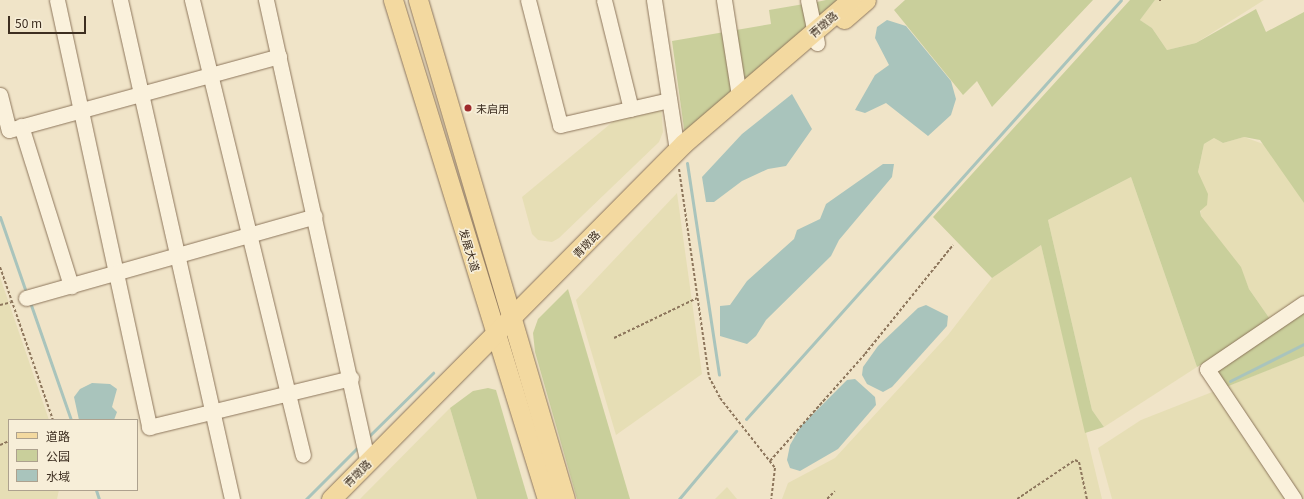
<!DOCTYPE html>
<html>
<head>
<meta charset="utf-8">
<style>
  body { margin:0 }
  #map { position:relative; width:1304px; height:499px; overflow:hidden; background:#f0e4c8; font-family:Georgia,"Noto Sans SC",serif }
  div>[style] { position:absolute }
  .farmland>* { inset:0; background:#e6deb5 }
  .green>* { inset:0; background:#c9cf9b }
  .water>* { inset:0; background:#a9c4bc }
  .stream>* { height:3px; margin:-1.5px; padding:0 1.5px; transform-origin:1.5px; border-radius:1.5px; background:#a9c4bc }
  .path>* { height:2px; margin-top:-1px; transform-origin:0; background:repeating-linear-gradient(90deg,#8d765c 0 3px,transparent 0 5px) }
  .roads { filter:drop-shadow(0 0 1px #8d765c) drop-shadow(0 0 1px #8d765c) }
  .minor>* { height:15px; margin:-7.5px; padding:0 7.5px; transform-origin:7.5px; border-radius:7.5px; background:#faf1dc }
  .major>* { height:19px; margin:-9.5px; padding:0 9.5px; transform-origin:9.5px; border-radius:9.5px; background:#f3d9a0 }
  .dots>* { width:11px; height:11px; translate:-50% -50%; box-sizing:border-box; border:2px solid #f7eed8; border-radius:50% }
  span { translate:-50% -50%; white-space:nowrap; text-align:center; line-height:1.15; -webkit-text-stroke:3px #f7eed8; paint-order:stroke }
  .street-label { font-size:11px; color:#3d2e20 }
  .poi-label { font-size:11px; color:#3d2e20 }
  .left { translate:0 -50%; text-align:left }
  .legend { position:absolute; left:8px; top:419px; width:130px; height:72px; box-sizing:border-box; background:#f7eed8; border:1px solid #ada18e; margin:0; padding:5px 7px; list-style:none; font-size:12px; color:#3d2e20 }
  .legend li { display:flex; align-items:center; gap:8px; height:20px }
  .legend b { width:20px; border:1px solid #ada18e }
  .scale { position:absolute; left:8px; top:16px; width:78px; height:18px; box-sizing:border-box; border:2px solid #3d2e20; border-top:0; padding-left:5px; font-size:12px; line-height:14px; white-space:nowrap; color:#3d2e20; -webkit-text-stroke:3px #f7eed8; paint-order:stroke }
</style>
</head>
<body>
<div id="map">
  <div class="farmland">
    <i style="clip-path:polygon(1155px 0,1264px 0,1196px 43px,1167px 50px,1152px 28px,1140px 20px)"></i>
    <i style="clip-path:polygon(661px 105px,663px 132px,659px 142px,559px 238px,552px 242px,538px 240px,532px 234px,522px 197px,621px 115px)"></i>
    <i style="clip-path:polygon(1244px 137px,1266px 145px,1304px 203px,1304px 300px,1272px 322px,1249px 289px,1240px 267px,1201px 216px,1198px 172px,1204px 144px,1214px 138px,1223px 143px)"></i>
    <i style="clip-path:polygon(1131px 177px,1197px 367px,1104px 427px,1092px 410px,1048px 220px)"></i>
    <i style="clip-path:polygon(677px 193px,702px 374px,616px 435px,576px 300px)"></i>
    <i style="clip-path:polygon(1041px 245px,1102px 499px,782px 499px,788px 483px,835px 458px,948px 335px,992px 278px)"></i>
    <i style="clip-path:polygon(0 277px,49px 420px,9px 420px,9px 490px,59px 490px,57px 499px,0 499px)"></i>
    <i style="clip-path:polygon(1304px 356px,1304px 499px,1112px 499px,1098px 448px,1141px 420px)"></i>
    <i style="clip-path:polygon(450px 408px,477px 499px,360px 499px)"></i>
    <i style="clip-path:polygon(727px 487px,737px 499px,715px 499px)"></i>
  </div>
  <div class="green">
    <i style="clip-path:polygon(826px 0,844px 0,816px 24px,812px 3px)"></i>
    <i style="clip-path:polygon(905px 0,1093px 0,992px 107px,977px 81px,963px 95px,894px 10px)"></i>
    <i style="clip-path:polygon(1130px 0,1155px 0,1140px 20px,1152px 28px,1167px 50px,1196px 43px,1256px 9px,1266px 32px,1304px 12px,1304px 203px,1260px 140px,1244px 137px,1223px 143px,1214px 138px,1204px 144px,1198px 172px,1208px 194px,1207px 205px,1200px 211px,1201px 216px,1241px 267px,1249px 289px,1272px 322px,1197px 367px,1131px 177px,1048px 220px,1092px 410px,1104px 427px,1085px 433px,1041px 245px,992px 278px,933px 217px)"></i>
    <i style="clip-path:polygon(804px 4px,809px 31px,685px 136px,672px 41px,771px 24px,769px 10px)"></i>
    <i style="clip-path:polygon(568px 289px,630px 499px,577px 499px,535px 352px,533px 333px,538px 319px)"></i>
    <i style="clip-path:polygon(1304px 310px,1304px 356px,1226px 387px,1214px 370px)"></i>
    <i style="clip-path:polygon(488px 388px,496px 390px,528px 499px,477px 499px,450px 408px,473px 391px)"></i>
  </div>
  <div class="water">
    <i style="clip-path:polygon(887px 20px,906px 26px,951px 81px,956px 99px,951px 115px,928px 136px,886px 103px,865px 113px,855px 110px,875px 75px,889px 65px,875px 38px,877px 27px)"></i>
    <i style="clip-path:polygon(792px 94px,812px 129px,786px 166px,768px 169px,742px 181px,714px 202px,706px 202px,702px 177px,742px 134px)"></i>
    <i style="clip-path:polygon(883px 164px,894px 164px,892px 177px,839px 240px,831px 256px,766px 320px,756px 336px,747px 344px,720px 336px,720px 306px,730px 305px,747px 281px,794px 239px,797px 230px,820px 219px,826px 204px)"></i>
    <i style="clip-path:polygon(926px 305px,948px 316px,947px 326px,892px 387px,883px 392px,867px 384px,862px 375px,863px 367px,878px 346px,918px 308px)"></i>
    <i style="clip-path:polygon(855px 379px,875px 397px,876px 405px,838px 449px,800px 471px,790px 468px,787px 460px,790px 445px,801px 426px,847px 380px)"></i>
    <i style="clip-path:polygon(92px 383px,110px 384px,117px 389px,112px 407px,117px 412px,114px 420px,79px 420px,74px 397px,80px 389px)"></i>
  </div>
  <div class="stream">
    <i style="left:687px;top:163px;width:214px;rotate:81.4deg"></i>
    <i style="left:0;top:217px;width:76px;rotate:70.9deg"></i>
    <i style="left:31px;top:305px;width:122px;rotate:70.8deg"></i>
    <i style="left:1230px;top:381px;width:83px;rotate:-26.6deg"></i>
    <i style="left:746px;top:419px;width:562px;rotate:-48.17deg"></i>
    <i style="left:367px;top:438px;width:93px;rotate:-44.6deg"></i>
    <i style="left:96px;top:490px;width:9px;rotate:72deg"></i>
    <i style="left:306px;top:499px;width:75px;rotate:-45deg"></i>
    <i style="left:679px;top:499px;width:89px;rotate:-50deg"></i>
  </div>
  <div class="path">
    <i style="left:1160px;top:1px;width:1px;rotate:-90deg"></i>
    <i style="left:679px;top:169px;width:210px;rotate:81.8deg"></i>
    <i style="left:709px;top:377px;width:24px;rotate:62deg"></i>
    <i style="left:720px;top:398px;width:89px;rotate:51.8deg"></i>
    <i style="left:775px;top:468px;width:31px;rotate:97deg"></i>
    <i style="left:0;top:267px;width:162px;rotate:70.9deg"></i>
    <i style="left:0;top:305px;width:12px;rotate:-14deg"></i>
    <i style="left:614px;top:338px;width:92px;rotate:-25.7deg"></i>
    <i style="left:0;top:445px;width:10px;rotate:-24deg"></i>
    <i style="left:770px;top:461px;width:143px;rotate:-48.4deg"></i>
    <i style="left:865px;top:354px;width:140px;rotate:-51.1deg"></i>
    <i style="left:827px;top:499px;width:11px;rotate:-45deg"></i>
    <i style="left:1017px;top:499px;width:70px;rotate:-33.9deg"></i>
    <i style="left:1075px;top:460px;width:4px;rotate:27deg"></i>
    <i style="left:1079px;top:462px;width:38px;rotate:78deg"></i>
  </div>
  <div class="roads">
    <div class="minor">
      <i style="left:57px;top:0;width:437px;rotate:77.8deg"></i>
      <i style="left:149px;top:427px;width:208px;rotate:-13.6deg"></i>
      <i style="left:120px;top:0;width:511px;rotate:77.35deg"></i>
      <i style="left:192px;top:0;width:468px;rotate:76.3deg"></i>
      <i style="left:266px;top:0;width:473px;rotate:77.6deg"></i>
      <i style="left:528px;top:0;width:129px;rotate:75.6deg"></i>
      <i style="left:560px;top:125px;width:112px;rotate:-12.9deg"></i>
      <i style="left:604px;top:0;width:112px;rotate:76.1deg"></i>
      <i style="left:654px;top:0;width:152px;rotate:81.3deg"></i>
      <i style="left:724px;top:0;width:97px;rotate:81.1deg"></i>
      <i style="left:808px;top:0;width:44px;rotate:78.2deg"></i>
      <i style="left:0;top:95px;width:36px;rotate:76deg"></i>
      <i style="left:9px;top:130px;width:280px;rotate:-15.3deg"></i>
      <i style="left:21px;top:126px;width:168px;rotate:72.6deg"></i>
      <i style="left:26px;top:298px;width:300px;rotate:-15.8deg"></i>
      <i style="left:1294px;top:499px;width:156px;rotate:-123.8deg"></i>
      <i style="left:1207px;top:369px;width:117px;rotate:-34.2deg"></i>
    </div>
    <div class="major">
      <i style="left:393px;top:0;width:522px;rotate:72.85deg"></i>
      <i style="left:418px;top:0;width:520px;rotate:73.59deg"></i>
      <i style="left:844px;top:19px;width:29px;rotate:-41deg"></i>
      <i style="left:331px;top:499px;width:501px;rotate:-45.24deg"></i>
      <i style="left:684px;top:143px;width:220px;rotate:-40.6deg"></i>
    </div>
  </div>
  <div class="dots">
    <i style="left:468px;top:108px;background:#9e2a2b"></i>
  </div>
  <div class="street-label">
    <span style="left:823px;top:24px;rotate:-41deg">青墩路</span>
    <span style="left:586px;top:244px;rotate:-46deg">青墩路</span>
    <span style="left:470px;top:250px;rotate:73deg">发展大道</span>
    <span style="left:357px;top:473px;rotate:-45deg">青墩路</span>
  </div>
  <div class="poi-label">
    <span class="left" style="left:476px;top:108px">未启用</span>
  </div>
  <ul class="legend">
  <li><b style="height:5px;background:#f3d9a0"></b>道路</li>
  <li><b style="height:11px;background:#c9cf9b"></b>公园</li>
  <li><b style="height:11px;background:#a9c4bc"></b>水域</li>
  </ul>
  <div class="scale">50 m</div>
</div>
</body>
</html>
